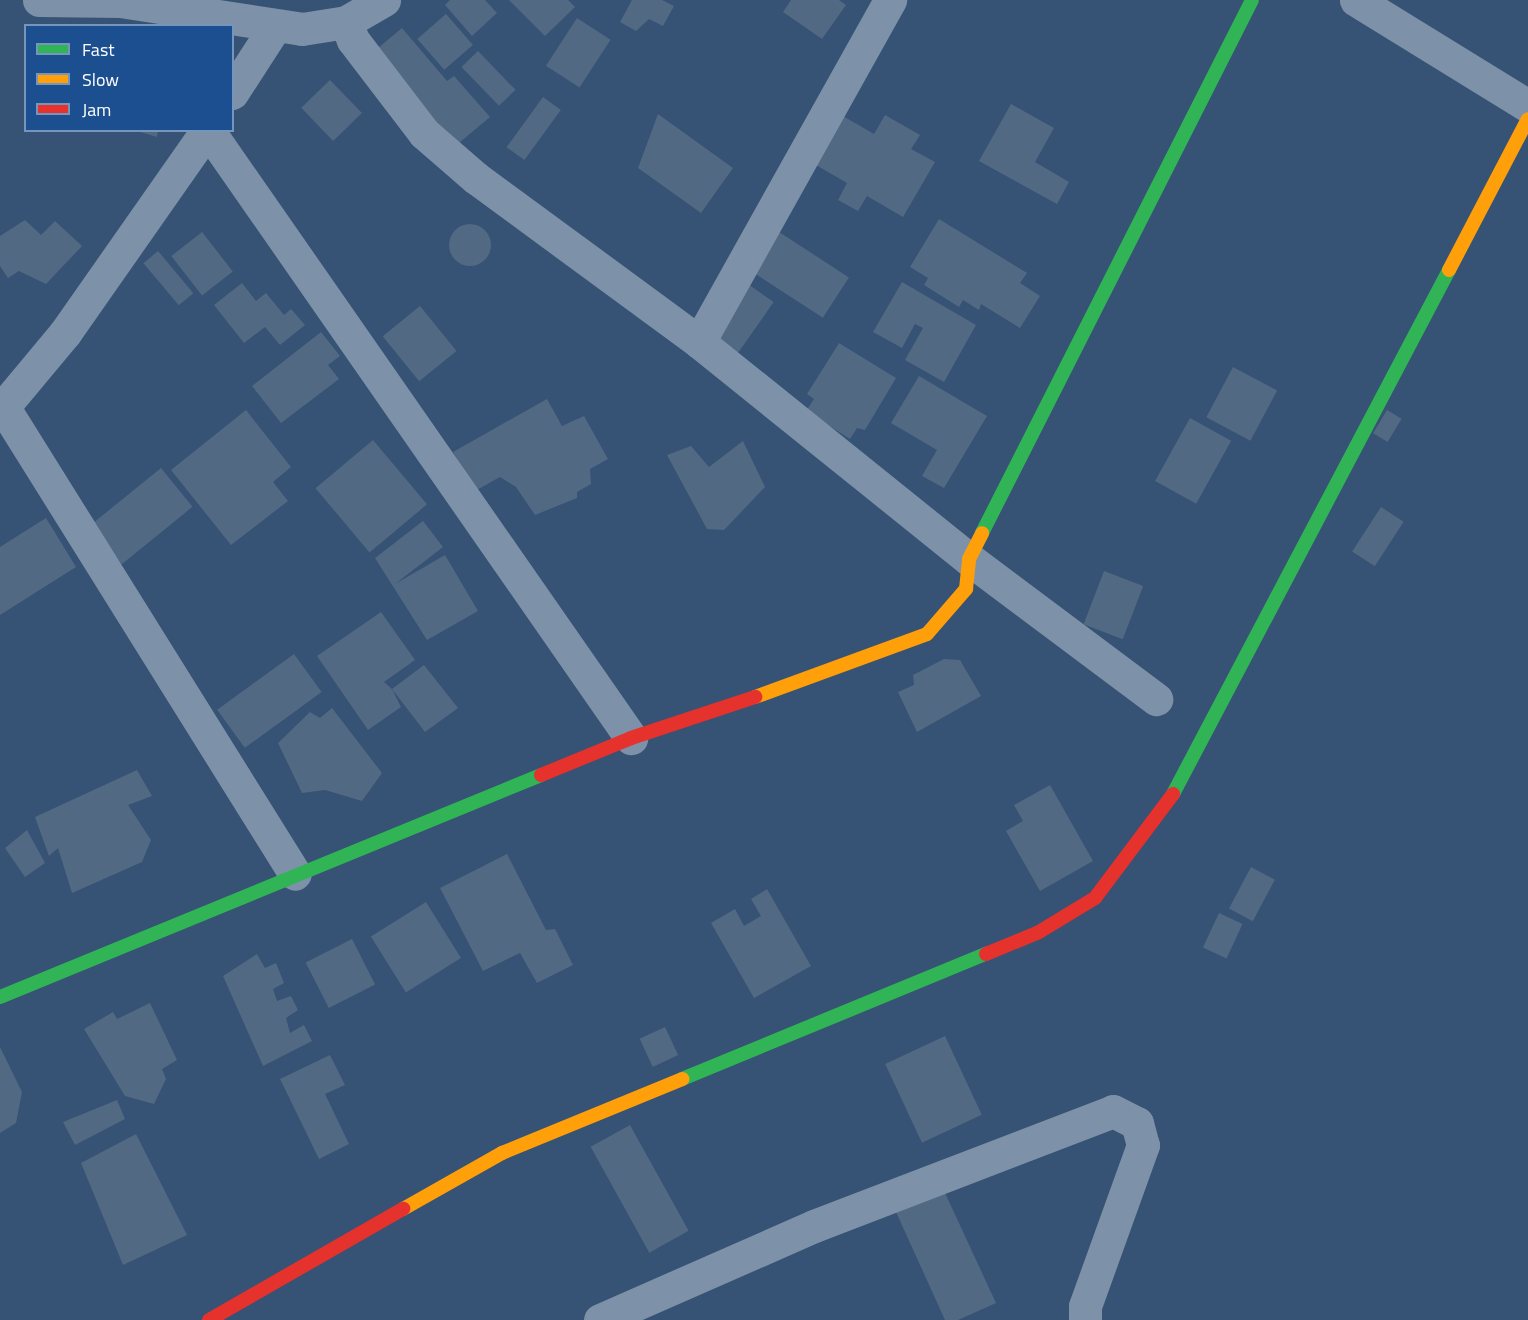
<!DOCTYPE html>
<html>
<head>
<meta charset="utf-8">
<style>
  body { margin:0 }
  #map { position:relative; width:1528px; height:1320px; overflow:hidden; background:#365274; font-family:"Titillium Web",sans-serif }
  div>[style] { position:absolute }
  .building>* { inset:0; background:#526984; transform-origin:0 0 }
  .round { border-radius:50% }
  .street>* { height:33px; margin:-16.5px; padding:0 16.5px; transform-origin:16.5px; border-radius:16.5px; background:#7d92a8 }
  .fast>* { height:14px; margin:-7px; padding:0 7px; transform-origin:7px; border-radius:7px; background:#30b455 }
  .slow>* { height:14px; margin:-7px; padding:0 7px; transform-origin:7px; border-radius:7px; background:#ff9f0a }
  .jam>* { height:14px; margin:-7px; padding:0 7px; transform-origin:7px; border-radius:7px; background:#e5322d }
  span { translate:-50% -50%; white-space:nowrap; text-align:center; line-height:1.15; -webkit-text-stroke:4.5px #1b4f8f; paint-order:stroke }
  .legend { position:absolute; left:24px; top:24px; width:210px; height:108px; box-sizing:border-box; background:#1b4f8f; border:2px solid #7695bc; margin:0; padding:8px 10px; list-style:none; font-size:18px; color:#fff }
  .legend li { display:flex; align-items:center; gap:12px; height:30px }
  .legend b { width:30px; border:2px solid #7695bc }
</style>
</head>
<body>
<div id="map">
  <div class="building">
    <i style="clip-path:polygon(450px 0,485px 0,497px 13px,472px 36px,445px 5px)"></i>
    <i style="clip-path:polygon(509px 0,568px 0,575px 7px,545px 36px)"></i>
    <i style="clip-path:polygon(632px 0,662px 0,674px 6px,663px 26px,649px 19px,636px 31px,620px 22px)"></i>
    <i style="clip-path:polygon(791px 0,839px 0,846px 5px,822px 39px,783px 12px)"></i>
    <i style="left:446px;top:14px;width:41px;height:38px;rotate:49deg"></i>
    <i style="left:577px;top:18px;width:40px;height:57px;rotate:33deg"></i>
    <i style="clip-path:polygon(402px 28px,447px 81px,454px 76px,490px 117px,453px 148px,372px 53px)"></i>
    <i style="left:478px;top:51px;width:54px;height:23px;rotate:46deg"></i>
    <i style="left:330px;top:80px;width:46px;height:40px;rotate:46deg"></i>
    <i style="left:543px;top:97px;width:22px;height:62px;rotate:36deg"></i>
    <i style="clip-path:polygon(1011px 104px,1054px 128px,1035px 162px,1069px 182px,1057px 204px,979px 161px)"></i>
    <i style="clip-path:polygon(658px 114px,733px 168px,701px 213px,638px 168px)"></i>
    <i style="clip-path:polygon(885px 115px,920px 135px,911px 149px,935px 162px,903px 217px,867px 196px,858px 211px,838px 200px,847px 183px,816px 165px,843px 116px,874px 134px)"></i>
    <i style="clip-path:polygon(134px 130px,158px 130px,157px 137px)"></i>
    <i style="clip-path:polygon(939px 219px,1027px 273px,1020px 283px,1040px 296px,1020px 328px,981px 304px,979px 310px,963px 300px,959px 307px,924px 285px,928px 278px,910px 267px)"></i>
    <i style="clip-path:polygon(25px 220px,41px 235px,55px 221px,82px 246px,46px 284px,19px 271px,8px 278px,0 266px,0 236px)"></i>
    <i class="round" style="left:449px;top:224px;width:42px;height:42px"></i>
    <i style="left:776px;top:230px;width:87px;height:48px;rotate:33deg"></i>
    <i style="left:202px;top:232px;width:50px;height:39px;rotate:52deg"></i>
    <i style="left:158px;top:251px;width:55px;height:19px;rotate:50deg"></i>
    <i style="left:745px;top:282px;width:35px;height:62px;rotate:35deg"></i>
    <i style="clip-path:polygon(902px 282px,976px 325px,944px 382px,905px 360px,923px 328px,915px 324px,902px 348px,873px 332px)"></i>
    <i style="clip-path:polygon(242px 283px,256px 301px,266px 293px,284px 315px,291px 309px,305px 325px,280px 345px,265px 327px,244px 343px,214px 305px)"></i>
    <i style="left:420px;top:306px;width:58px;height:48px;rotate:51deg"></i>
    <i style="clip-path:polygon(321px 332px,340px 356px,328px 365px,339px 379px,281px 423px,252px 386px)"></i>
    <i style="clip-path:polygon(839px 343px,896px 378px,865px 430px,857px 428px,850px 439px,806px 411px,814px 399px,807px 394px)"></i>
    <i style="left:1233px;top:367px;width:50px;height:57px;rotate:28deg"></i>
    <i style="clip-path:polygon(919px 376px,987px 416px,944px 488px,922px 476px,937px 450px,891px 423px)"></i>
    <i style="clip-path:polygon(547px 399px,562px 426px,584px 416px,608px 459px,590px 469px,591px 484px,577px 492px,577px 498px,535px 515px,516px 487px,500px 477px,475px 491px,453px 452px)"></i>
    <i style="clip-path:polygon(246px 410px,291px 467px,273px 482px,288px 501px,231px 545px,171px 470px)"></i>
    <i style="left:1387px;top:410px;width:17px;height:27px;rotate:31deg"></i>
    <i style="left:1190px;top:418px;width:47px;height:72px;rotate:29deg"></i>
    <i style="left:373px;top:440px;width:84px;height:75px;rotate:50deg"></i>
    <i style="clip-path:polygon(743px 441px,765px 487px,724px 530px,707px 529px,667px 455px,691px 446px,709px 467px)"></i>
    <i style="left:161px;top:468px;width:50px;height:91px;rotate:51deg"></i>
    <i style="left:1381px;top:507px;width:27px;height:53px;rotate:33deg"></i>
    <i style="clip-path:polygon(46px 518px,76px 567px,0 615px,0 547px)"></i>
    <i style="clip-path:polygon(423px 521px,443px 547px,395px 584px,445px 555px,478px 611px,427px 640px,375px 558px)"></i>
    <i style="left:1104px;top:571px;width:42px;height:57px;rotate:21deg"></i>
    <i style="clip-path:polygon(381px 612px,415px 660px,384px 682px,392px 689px,424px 665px,458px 708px,425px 732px,392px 689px,401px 707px,368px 730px,317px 656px)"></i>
    <i style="left:294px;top:654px;width:47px;height:95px;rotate:54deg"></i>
    <i style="clip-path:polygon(944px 659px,960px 660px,981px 696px,917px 732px,898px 692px,914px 685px,913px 675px)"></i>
    <i style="clip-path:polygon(332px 708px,382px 773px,362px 801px,325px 790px,302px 793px,278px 743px,310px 712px,320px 718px)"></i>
    <i style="clip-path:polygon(137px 770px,152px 796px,128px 805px,151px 840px,142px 862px,72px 893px,58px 848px,49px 856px,35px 817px)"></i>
    <i style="clip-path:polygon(1050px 785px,1093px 861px,1040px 891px,1006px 831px,1023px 821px,1014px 805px)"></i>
    <i style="clip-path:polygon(27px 830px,45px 863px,25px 877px,5px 848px)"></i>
    <i style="clip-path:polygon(507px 854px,546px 930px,555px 929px,573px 965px,537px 983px,520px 953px,483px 971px,440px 888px)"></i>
    <i style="left:1251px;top:867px;width:27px;height:47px;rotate:28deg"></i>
    <i style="clip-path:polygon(767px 889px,811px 966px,754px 998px,711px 923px,735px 909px,744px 926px,761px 916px,751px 899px)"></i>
    <i style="left:426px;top:902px;width:66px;height:65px;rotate:58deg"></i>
    <i style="left:1219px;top:913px;width:26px;height:38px;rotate:25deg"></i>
    <i style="left:352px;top:939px;width:51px;height:52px;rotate:63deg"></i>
    <i style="clip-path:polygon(257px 954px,265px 968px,276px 963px,284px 983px,273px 989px,277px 1001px,291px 996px,298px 1010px,286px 1018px,290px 1033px,304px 1025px,312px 1041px,263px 1066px,223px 976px)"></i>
    <i style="clip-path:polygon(150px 1003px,177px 1060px,162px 1069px,166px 1079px,154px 1104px,125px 1096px,84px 1029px,113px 1012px,117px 1019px)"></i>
    <i style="left:665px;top:1027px;width:31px;height:28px;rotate:65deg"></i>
    <i style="left:945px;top:1036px;width:87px;height:66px;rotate:65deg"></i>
    <i style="clip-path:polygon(0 1047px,22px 1092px,16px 1123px,0 1133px)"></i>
    <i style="clip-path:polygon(330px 1055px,345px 1085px,325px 1094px,349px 1144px,319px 1159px,280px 1079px)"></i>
    <i style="clip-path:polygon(117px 1100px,125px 1119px,75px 1145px,63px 1122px)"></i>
    <i style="left:630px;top:1125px;width:121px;height:45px;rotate:61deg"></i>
    <i style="clip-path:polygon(136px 1134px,187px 1235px,123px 1265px,81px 1163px)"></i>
    <i style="clip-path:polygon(940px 1182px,996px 1303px,958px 1320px,945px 1320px,891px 1201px)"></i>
  </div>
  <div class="street">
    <i style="left:39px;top:0;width:81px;rotate:0.7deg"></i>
    <i style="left:120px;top:1px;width:184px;rotate:8.7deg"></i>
    <i style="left:302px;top:29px;width:45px;rotate:-9deg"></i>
    <i style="left:346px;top:22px;width:44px;rotate:-30.1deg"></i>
    <i style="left:1356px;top:0;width:202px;rotate:31.6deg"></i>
    <i style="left:346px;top:22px;width:19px;rotate:69deg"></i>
    <i style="left:353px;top:40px;width:117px;rotate:52.6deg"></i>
    <i style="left:424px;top:133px;width:69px;rotate:40.9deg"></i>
    <i style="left:476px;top:178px;width:277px;rotate:36.3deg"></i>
    <i style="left:699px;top:342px;width:346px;rotate:38.8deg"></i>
    <i style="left:969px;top:559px;width:234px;rotate:36.8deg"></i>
    <i style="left:232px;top:93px;width:77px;rotate:-57.1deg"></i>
    <i style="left:208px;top:130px;width:741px;rotate:55.17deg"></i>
    <i style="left:699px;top:342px;width:392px;rotate:-60.8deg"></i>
    <i style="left:4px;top:408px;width:549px;rotate:58.02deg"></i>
    <i style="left:0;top:411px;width:102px;rotate:-50.2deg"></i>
    <i style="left:65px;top:333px;width:248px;rotate:-55deg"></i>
    <i style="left:600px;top:1320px;width:234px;rotate:-23.7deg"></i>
    <i style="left:814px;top:1226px;width:320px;rotate:-21deg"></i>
    <i style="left:1113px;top:1111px;width:27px;rotate:27deg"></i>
    <i style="left:1137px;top:1123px;width:23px;rotate:75deg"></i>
    <i style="left:1143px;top:1145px;width:171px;rotate:109.8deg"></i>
    <i style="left:1085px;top:1306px;width:14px;rotate:90deg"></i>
  </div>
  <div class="fast">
    <i style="left:982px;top:533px;width:597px;rotate:-63.13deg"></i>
    <i style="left:1173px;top:794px;width:592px;rotate:-62.22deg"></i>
    <i style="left:0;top:997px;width:585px;rotate:-22.31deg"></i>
    <i style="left:682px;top:1079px;width:329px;rotate:-22.4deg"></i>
  </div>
  <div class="slow">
    <i style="left:1449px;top:270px;width:170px;rotate:-62.4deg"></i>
    <i style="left:755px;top:697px;width:183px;rotate:-20.1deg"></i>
    <i style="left:927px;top:634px;width:60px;rotate:-49.1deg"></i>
    <i style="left:966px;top:589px;width:30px;rotate:-84deg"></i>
    <i style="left:969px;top:559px;width:29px;rotate:-63deg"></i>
    <i style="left:403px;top:1209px;width:114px;rotate:-29.5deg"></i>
    <i style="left:502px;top:1153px;width:195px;rotate:-22.3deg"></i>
  </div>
  <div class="jam">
    <i style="left:541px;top:775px;width:97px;rotate:-22.3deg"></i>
    <i style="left:631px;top:738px;width:131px;rotate:-18.3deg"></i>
    <i style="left:986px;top:954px;width:57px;rotate:-22.5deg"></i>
    <i style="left:1039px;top:932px;width:66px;rotate:-31.3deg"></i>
    <i style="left:1095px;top:898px;width:130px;rotate:-53.1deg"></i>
    <i style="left:209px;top:1320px;width:224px;rotate:-29.8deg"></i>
  </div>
  <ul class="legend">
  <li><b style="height:8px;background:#30b455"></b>Fast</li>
  <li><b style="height:8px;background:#ff9f0a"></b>Slow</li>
  <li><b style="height:8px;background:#e5322d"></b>Jam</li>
  </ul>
</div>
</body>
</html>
